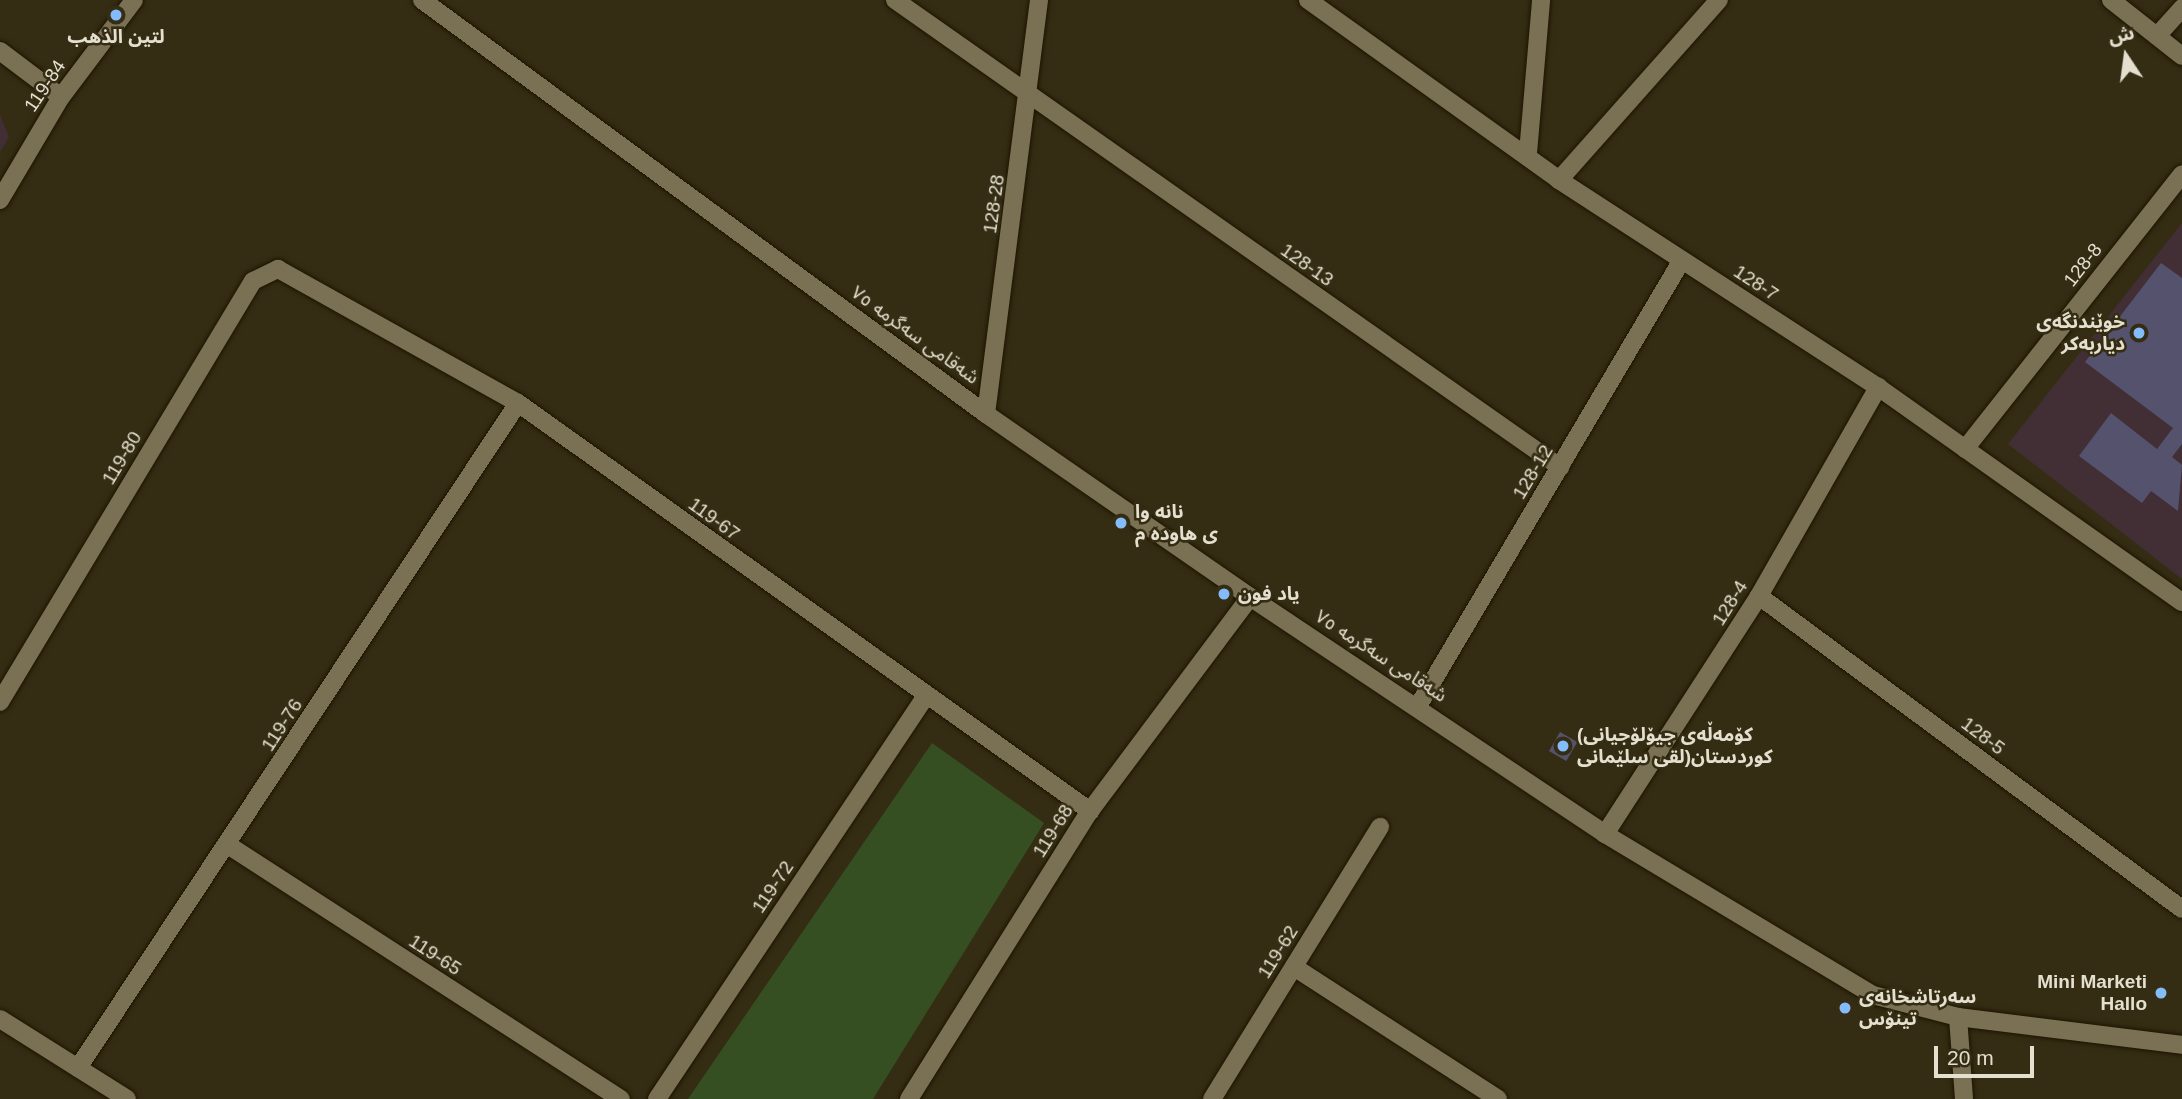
<!DOCTYPE html>
<html>
<head>
<meta charset="utf-8">
<style>
  body { margin:0 }
  #map { position:relative; width:2182px; height:1099px; overflow:hidden; background:#352d13; font-family:Helvetica,"Noto Sans Arabic",sans-serif }
  div>[style] { position:absolute }
  .education>* { inset:0; background:#422f35 }
  .green>* { inset:0; background:#354f23 }
  .building>* { inset:0; background:#54526c; transform-origin:0 0 }
  .roads { filter:drop-shadow(0 0 2px #1d1500) drop-shadow(0 0 2px #1d1500) }
  .minor>* { height:18px; margin:-9px; padding:0 9px; transform-origin:9px; border-radius:9px; background:#7a7155 }
  .dots>* { width:19px; height:19px; translate:-50% -50%; box-sizing:border-box; border:4px solid #352d13; border-radius:50% }
  span { translate:-50% -50%; white-space:nowrap; text-align:center; line-height:1.15; -webkit-text-stroke:5px #352d13; paint-order:stroke }
  .poi-label { font-size:19px; color:#e4dfcf; font-weight:700 }
  .right { translate:-100% -50%; text-align:right }
  .left { translate:0 -50%; text-align:left }
  .street-label { font-size:19px; color:#e4dfcf }
  .north { position:absolute; left:2091px; top:21px; width:70px; height:70px; -webkit-text-stroke:5px #352d13; paint-order:stroke; rotate:347deg; font-size:19px; font-weight:700; line-height:28px; text-align:center; color:#e4dfcf }
  .north::after { content:''; display:block; margin:auto; width:24px; height:32px; background:#e4dfcf; clip-path:polygon(50% 0,100% 100%,50% 72%,0 100%) }
  .scale { position:absolute; left:1934px; top:1046px; width:100px; height:32px; box-sizing:border-box; border:4px solid #e4dfcf; border-top:0; padding-left:9px; font-size:21px; line-height:24px; white-space:nowrap; color:#e4dfcf; -webkit-text-stroke:5px #352d13; paint-order:stroke }
</style>
</head>
<body>
<div id="map">
  <div class="education">
    <i style="clip-path:polygon(0 115px,9px 137px,0 152px)"></i>
    <i style="clip-path:polygon(2182px 223px,2182px 579px,2008px 444px)"></i>
  </div>
  <div class="green">
    <i style="clip-path:polygon(932px 743px,1044px 823px,873px 1099px,688px 1099px)"></i>
  </div>
  <div class="building">
    <i style="clip-path:polygon(2161px 263px,2182px 278px,2182px 444px,2172px 457px,2182px 465px,2178px 511px,2151px 491px,2142px 503px,2079px 456px,2111px 413px,2157px 449px,2173px 428px,2085px 362px)"></i>
    <i style="left:1560px;top:732px;width:20px;height:22px;rotate:30deg"></i>
  </div>
  <div class="roads">
    <div class="minor">
      <i style="left:422px;top:0;width:700px;rotate:36.28deg"></i>
      <i style="left:986px;top:414px;width:321px;rotate:34.7deg"></i>
      <i style="left:1250px;top:597px;width:427px;rotate:33.7deg"></i>
      <i style="left:1605px;top:834px;width:313px;rotate:31deg"></i>
      <i style="left:1873px;top:995px;width:88px;rotate:14.5deg"></i>
      <i style="left:1958px;top:1017px;width:226px;rotate:7.1deg"></i>
      <i style="left:895px;top:0;width:813px;rotate:35.08deg"></i>
      <i style="left:1308px;top:0;width:309px;rotate:35.6deg"></i>
      <i style="left:1559px;top:180px;width:380px;rotate:33deg"></i>
      <i style="left:1878px;top:387px;width:372px;rotate:35.3deg"></i>
      <i style="left:2111px;top:0;width:90px;rotate:38.3deg"></i>
      <i style="left:2157px;top:36px;width:38px;rotate:-48deg"></i>
      <i style="left:0;top:51px;width:76px;rotate:37deg"></i>
      <i style="left:1528px;top:153px;width:154px;rotate:-85.1deg"></i>
      <i style="left:1559px;top:180px;width:241px;rotate:-48.4deg"></i>
      <i style="left:0;top:200px;width:120px;rotate:-59.4deg"></i>
      <i style="left:61px;top:97px;width:121px;rotate:-53deg"></i>
      <i style="left:986px;top:414px;width:417px;rotate:-82.7deg"></i>
      <i style="left:1965px;top:449px;width:350px;rotate:-51.7deg"></i>
      <i style="left:1759px;top:596px;width:526px;rotate:36.5deg"></i>
      <i style="left:0;top:702px;width:491px;rotate:-59deg"></i>
      <i style="left:253px;top:281px;width:28px;rotate:-26deg"></i>
      <i style="left:278px;top:269px;width:275px;rotate:29.2deg"></i>
      <i style="left:518px;top:403px;width:703px;rotate:35.5deg"></i>
      <i style="left:1418px;top:706px;width:518px;rotate:-59.38deg"></i>
      <i style="left:1605px;top:834px;width:283px;rotate:-57.1deg"></i>
      <i style="left:1759px;top:596px;width:241px;rotate:-60.3deg"></i>
      <i style="left:228px;top:845px;width:468px;rotate:32.9deg"></i>
      <i style="left:1294px;top:967px;width:243px;rotate:32.9deg"></i>
      <i style="left:1958px;top:1017px;width:82px;rotate:85.8deg"></i>
      <i style="left:0;top:1019px;width:150px;rotate:32.2deg"></i>
      <i style="left:78px;top:1068px;width:797px;rotate:-56.51deg"></i>
      <i style="left:657px;top:1099px;width:483px;rotate:-56.3deg"></i>
      <i style="left:909px;top:1099px;width:340px;rotate:-57.9deg"></i>
      <i style="left:1090px;top:811px;width:267px;rotate:-53.2deg"></i>
      <i style="left:1212px;top:1099px;width:320px;rotate:-58.3deg"></i>
    </div>
  </div>
  <div class="dots">
    <i style="left:116px;top:15px;background:#84bcfb"></i>
    <i style="left:2139px;top:333px;background:#84bcfb"></i>
    <i style="left:1121px;top:523px;background:#84bcfb"></i>
    <i style="left:1224px;top:594px;background:#84bcfb"></i>
    <i style="left:1563px;top:746px;background:#84bcfb"></i>
    <i style="left:2161px;top:993px;background:#84bcfb"></i>
    <i style="left:1845px;top:1008px;background:#84bcfb"></i>
  </div>
  <div class="poi-label">
    <span style="left:116px;top:37px">لتين الذهب</span>
    <span class="right" style="left:2125px;top:333px">خوێندنگەی<br>دیاربەکر</span>
    <span class="left" style="left:1135px;top:523px">نانه وا<br>ی هاوده م</span>
    <span class="left" style="left:1238px;top:594px">ياد فون</span>
    <span class="left" style="left:1577px;top:746px">(کۆمەڵەی جیۆلۆجیانی<br>کوردستان(لقی سلێمانی</span>
    <span class="right" style="left:2147px;top:993px">Mini Marketi<br>Hallo</span>
    <span class="left" style="left:1859px;top:1008px">سەرتاشخانەی<br>تینۆس</span>
  </div>
  <div class="street-label">
    <span style="left:45px;top:86px;rotate:-56deg">119-84</span>
    <span style="left:994px;top:204px;rotate:-82deg">128-28</span>
    <span style="left:1307px;top:265px;rotate:35deg">128-13</span>
    <span style="left:2083px;top:265px;rotate:-52deg">128-8</span>
    <span style="left:1756px;top:283px;rotate:33deg">128-7</span>
    <span style="left:915px;top:335px;rotate:36deg">شەقامی سەگرمە ٧٥</span>
    <span style="left:122px;top:458px;rotate:-59deg">119-80</span>
    <span style="left:1533px;top:472px;rotate:-59deg">128-12</span>
    <span style="left:714px;top:519px;rotate:36deg">119-67</span>
    <span style="left:1730px;top:603px;rotate:-58deg">128-4</span>
    <span style="left:1381px;top:656px;rotate:33deg">شەقامی سەگرمە ٧٥</span>
    <span style="left:282px;top:725px;rotate:-57deg">119-76</span>
    <span style="left:1983px;top:736px;rotate:37deg">128-5</span>
    <span style="left:1053px;top:831px;rotate:-58deg">119-68</span>
    <span style="left:773px;top:887px;rotate:-56deg">119-72</span>
    <span style="left:1278px;top:952px;rotate:-58deg">119-62</span>
    <span style="left:435px;top:955px;rotate:33deg">119-65</span>
  </div>
  <div class="north">ش</div>
  <div class="scale">20 m</div>
</div>
</body>
</html>
